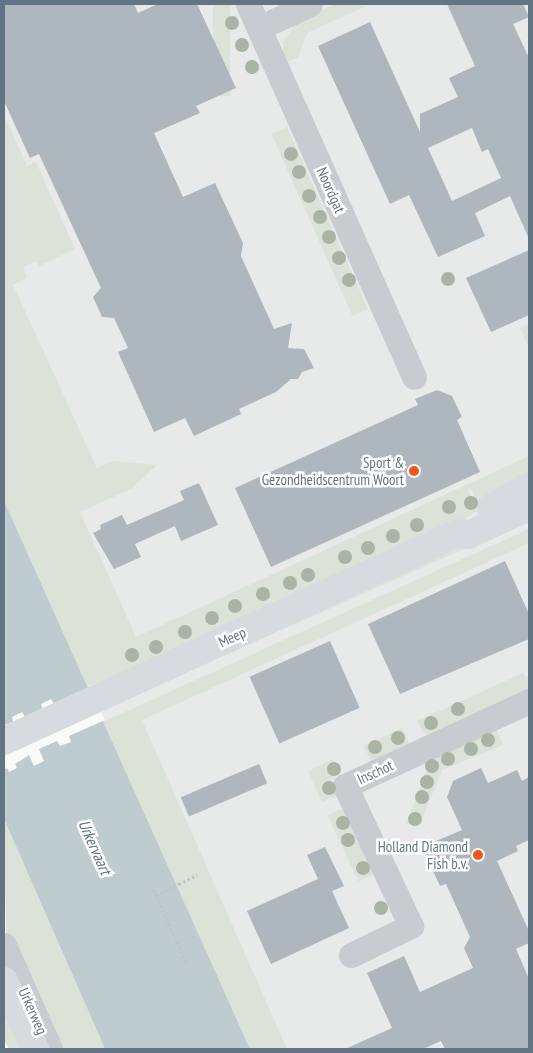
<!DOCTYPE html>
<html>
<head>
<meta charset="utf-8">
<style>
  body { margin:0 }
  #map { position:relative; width:533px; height:1053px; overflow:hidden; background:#fafaf8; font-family:"PT Sans Narrow",sans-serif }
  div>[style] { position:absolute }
  .built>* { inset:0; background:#e8e9e9 }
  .green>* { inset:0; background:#dbe2d8; transform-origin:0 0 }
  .water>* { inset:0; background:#becbcf }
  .pier>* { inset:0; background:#fafaf8 }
  .building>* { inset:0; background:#aeb7bd; transform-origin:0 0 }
  .path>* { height:3px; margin-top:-1.5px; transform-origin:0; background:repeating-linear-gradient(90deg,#c1c4c6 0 2.5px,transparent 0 5px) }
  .minor>* { height:25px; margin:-12.5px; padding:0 12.5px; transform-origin:12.5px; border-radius:12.5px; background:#c8ccd0 }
  .major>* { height:28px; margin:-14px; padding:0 14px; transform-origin:14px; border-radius:14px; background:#d6dbdf }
  .trees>* { width:14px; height:14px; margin:-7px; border-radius:50%; background:#a9b4a6 }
  .dots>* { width:14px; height:14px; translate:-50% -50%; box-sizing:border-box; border:2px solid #fff; border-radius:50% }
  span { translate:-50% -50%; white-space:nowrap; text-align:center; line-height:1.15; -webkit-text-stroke:5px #fff; paint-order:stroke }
  .street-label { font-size:15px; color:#637585 }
  .poi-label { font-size:15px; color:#637585 }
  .right { translate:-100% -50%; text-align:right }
  .water-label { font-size:16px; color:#5e757e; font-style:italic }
  .frame { position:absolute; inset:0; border:5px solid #637585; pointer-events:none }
</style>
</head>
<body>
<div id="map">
  <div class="built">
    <i style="clip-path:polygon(4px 4px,529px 4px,529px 1049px,216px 1049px,4px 577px)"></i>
  </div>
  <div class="green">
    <i style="left:213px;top:4px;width:17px;height:92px"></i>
    <i style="clip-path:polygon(335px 4px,366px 6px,307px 33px,298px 57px,283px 64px,279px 55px,283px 53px,283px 43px,294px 26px,292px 24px)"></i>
    <i style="clip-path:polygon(4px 115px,27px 166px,36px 162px,75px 249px,39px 266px,36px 261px,23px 267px,27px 278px,13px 285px,97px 468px,114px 461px,157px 465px,131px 489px,80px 512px,136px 637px,529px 456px,529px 480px,480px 509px,471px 488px,468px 490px,477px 511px,460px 522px,137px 669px,87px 686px,4px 501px)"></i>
    <i style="left:287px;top:127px;width:199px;height:17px;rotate:66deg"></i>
    <i style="clip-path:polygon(529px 324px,529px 348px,520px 328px)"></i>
    <i style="clip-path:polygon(529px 513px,529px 520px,140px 693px)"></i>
    <i style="clip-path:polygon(529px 529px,529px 543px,142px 720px,287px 1049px,250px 1049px,103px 722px)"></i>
    <i style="clip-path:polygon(523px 673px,526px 678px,529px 676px,529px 689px,427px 735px,422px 731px,417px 721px)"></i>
    <i style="left:402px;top:728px;width:17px;height:42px;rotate:65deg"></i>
    <i style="clip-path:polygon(496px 730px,503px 745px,442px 770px,423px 817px,406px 825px,430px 761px)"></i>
    <i style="clip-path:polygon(333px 759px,340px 774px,330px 779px,337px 795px,322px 802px,308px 771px)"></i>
    <i style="left:343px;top:808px;width:73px;height:17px;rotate:65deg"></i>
    <i style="clip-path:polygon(4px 819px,105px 1049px,59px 1049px,6px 936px)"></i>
    <i style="clip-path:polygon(4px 1005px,23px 1049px,9px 1049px,4px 1040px)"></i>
  </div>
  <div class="water">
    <i style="clip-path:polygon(4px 501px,250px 1049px,105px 1049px,4px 819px)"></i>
  </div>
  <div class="pier">
    <i style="clip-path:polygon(90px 688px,105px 720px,69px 736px,71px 742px,60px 746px,57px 741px,39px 749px,44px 761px,34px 766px,29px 755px,15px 764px,17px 768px,9px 772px,7px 768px,4px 770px,4px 725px,13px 722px,12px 717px,22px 712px,25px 717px,43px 709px,41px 704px,51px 699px,54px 704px)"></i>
  </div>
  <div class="building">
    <i style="clip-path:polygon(4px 4px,134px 4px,138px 13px,158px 4px,197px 4px,236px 88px,196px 106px,200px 113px,154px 133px,183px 197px,215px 183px,243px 243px,241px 256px,274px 329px,292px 323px,288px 348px,304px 349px,314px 368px,302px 372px,298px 379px,291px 379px,276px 392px,239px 409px,241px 414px,194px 436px,185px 418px,154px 432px,118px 352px,128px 348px,114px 318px,102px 317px,93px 297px,101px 288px,39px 154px,30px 158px,4px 101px)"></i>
    <i style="clip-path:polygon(evenodd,447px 4px,523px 4px,529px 17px,513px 24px,529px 58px,529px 239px,510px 196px,475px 213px,485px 236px,438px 257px,409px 195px,390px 204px,318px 46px,370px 22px,420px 132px,420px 114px,458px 97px,449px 78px,475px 66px,447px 4px,472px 128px,482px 152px,488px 149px,501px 178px,452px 201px,428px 148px,472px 128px)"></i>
    <i style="clip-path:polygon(529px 250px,529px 315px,491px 332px,466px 278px)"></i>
    <i style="clip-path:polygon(437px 390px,452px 396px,462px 417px,457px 420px,480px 472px,271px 567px,235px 488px,418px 405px,415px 399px)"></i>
    <i style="clip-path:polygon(199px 483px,218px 525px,181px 541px,175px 526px,135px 544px,141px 557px,114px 569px,93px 533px,101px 529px,100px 525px,122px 515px,127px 525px,184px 500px,180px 491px)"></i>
    <i style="clip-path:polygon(505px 561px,529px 614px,529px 639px,400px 694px,368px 624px)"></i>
    <i style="left:330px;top:641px;width:73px;height:88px;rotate:66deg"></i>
    <i style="left:259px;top:764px;width:21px;height:85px;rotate:67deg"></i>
    <i style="clip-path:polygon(481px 768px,488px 783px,517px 770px,522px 781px,529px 777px,529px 840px,516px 846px,518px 851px,497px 861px,529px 931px,529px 943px,516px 949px,529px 979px,529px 1049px,445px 1049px,441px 1041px,423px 1049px,345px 1049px,392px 1028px,367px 973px,404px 956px,420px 992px,473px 968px,464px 948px,470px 937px,446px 884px,440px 886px,422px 847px,462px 830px,447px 797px,453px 781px)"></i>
    <i style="clip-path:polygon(325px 847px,344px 886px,332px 891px,349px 928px,271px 964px,247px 911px,318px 879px,307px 855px)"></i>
  </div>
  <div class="path">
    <i style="left:153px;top:889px;width:7px;rotate:63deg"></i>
    <i style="left:186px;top:962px;width:73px;rotate:-114.1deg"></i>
    <i style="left:156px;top:895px;width:46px;rotate:-26deg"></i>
  </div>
  <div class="minor">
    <i style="left:248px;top:4px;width:408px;rotate:66deg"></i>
    <i style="left:259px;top:28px;width:56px;rotate:-25.2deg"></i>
    <i style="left:4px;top:945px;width:114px;rotate:66.1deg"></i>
    <i style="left:351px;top:955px;width:67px;rotate:-25.8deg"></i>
    <i style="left:411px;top:926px;width:155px;rotate:-115.2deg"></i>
    <i style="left:345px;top:786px;width:203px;rotate:-24.8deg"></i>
  </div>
  <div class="major">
    <i style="left:491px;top:508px;width:44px;rotate:-30.1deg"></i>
    <i style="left:4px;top:741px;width:502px;rotate:-24.62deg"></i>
    <i style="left:460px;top:532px;width:9px;rotate:21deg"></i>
    <i style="left:468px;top:535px;width:67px;rotate:-24.7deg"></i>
    <i style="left:4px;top:981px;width:75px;rotate:65.5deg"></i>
  </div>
  <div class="trees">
    <i style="left:232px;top:23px"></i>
    <i style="left:242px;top:45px"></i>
    <i style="left:252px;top:67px"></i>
    <i style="left:291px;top:154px"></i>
    <i style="left:299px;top:172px"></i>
    <i style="left:309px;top:196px"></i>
    <i style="left:320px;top:217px"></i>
    <i style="left:329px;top:237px"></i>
    <i style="left:339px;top:258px"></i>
    <i style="left:448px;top:279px"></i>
    <i style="left:349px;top:280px"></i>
    <i style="left:471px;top:503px"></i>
    <i style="left:449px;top:507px"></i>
    <i style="left:417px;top:525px"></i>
    <i style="left:393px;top:536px"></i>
    <i style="left:368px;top:548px"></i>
    <i style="left:345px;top:557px"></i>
    <i style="left:308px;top:575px"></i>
    <i style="left:290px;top:583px"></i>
    <i style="left:263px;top:594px"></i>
    <i style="left:235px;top:606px"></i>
    <i style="left:212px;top:618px"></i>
    <i style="left:185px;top:632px"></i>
    <i style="left:156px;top:647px"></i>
    <i style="left:132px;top:655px"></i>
    <i style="left:458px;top:709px"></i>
    <i style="left:431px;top:723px"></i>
    <i style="left:398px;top:738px"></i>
    <i style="left:488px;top:740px"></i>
    <i style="left:375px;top:747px"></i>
    <i style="left:471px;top:749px"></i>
    <i style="left:448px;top:759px"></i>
    <i style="left:432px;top:766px"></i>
    <i style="left:334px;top:769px"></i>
    <i style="left:427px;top:782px"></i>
    <i style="left:329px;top:788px"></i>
    <i style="left:422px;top:797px"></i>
    <i style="left:415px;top:819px"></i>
    <i style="left:343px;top:823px"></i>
    <i style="left:348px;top:840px"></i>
    <i style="left:363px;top:868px"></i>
    <i style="left:381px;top:908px"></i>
  </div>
  <div class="dots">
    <i style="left:414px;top:471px;background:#ef5622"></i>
    <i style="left:478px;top:855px;background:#ef5622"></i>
  </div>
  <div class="street-label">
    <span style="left:331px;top:190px;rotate:66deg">Noordgat</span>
    <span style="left:232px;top:637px;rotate:-25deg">Meep</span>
    <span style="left:375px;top:772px;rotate:-25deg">Inschot</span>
    <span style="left:33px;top:1011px;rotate:66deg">Urkerweg</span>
  </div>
  <div class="poi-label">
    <span class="right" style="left:404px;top:471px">Sport &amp;<br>Gezondheidscentrum Woort</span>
    <span class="right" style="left:468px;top:855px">Holland Diamond<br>Fish b.v.</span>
  </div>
  <div class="water-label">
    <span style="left:95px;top:847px;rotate:66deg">Urkervaart</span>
  </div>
  <div class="frame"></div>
</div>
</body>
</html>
